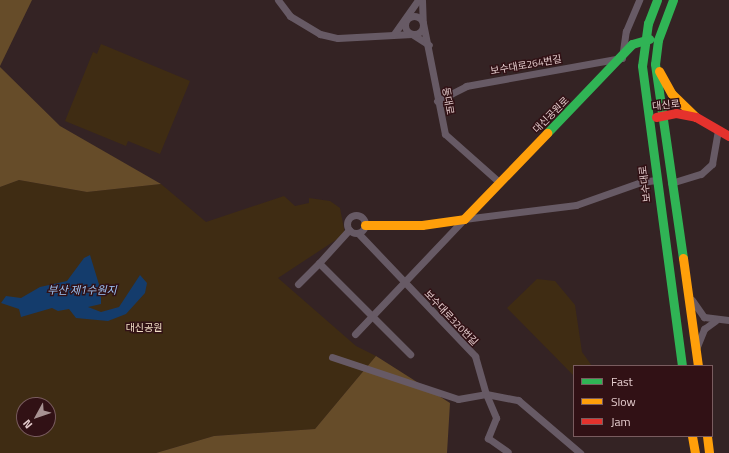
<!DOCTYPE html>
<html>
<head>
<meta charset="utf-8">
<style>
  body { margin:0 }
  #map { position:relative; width:729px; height:453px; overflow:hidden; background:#342324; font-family:"Titillium Web","Noto Sans KR",sans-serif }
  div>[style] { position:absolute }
  .green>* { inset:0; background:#3f2c13 }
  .forest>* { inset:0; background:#664c29 }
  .water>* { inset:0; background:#143c6c }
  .street>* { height:7px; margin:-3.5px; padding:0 3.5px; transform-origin:3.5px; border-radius:3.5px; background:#675a65 }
  .street>.ring { margin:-3.5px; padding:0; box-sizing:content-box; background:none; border:7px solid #675a65; border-radius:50% }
  .fast>* { height:9px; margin:-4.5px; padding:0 4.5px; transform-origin:4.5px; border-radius:4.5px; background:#30b455 }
  .slow>* { height:9px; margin:-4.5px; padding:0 4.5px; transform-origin:4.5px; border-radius:4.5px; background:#ff9f0a }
  .jam>* { height:9px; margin:-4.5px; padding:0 4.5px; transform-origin:4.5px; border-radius:4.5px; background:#e5322d }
  span { translate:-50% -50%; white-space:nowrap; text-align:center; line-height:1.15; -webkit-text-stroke:3px #311115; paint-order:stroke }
  .street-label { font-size:10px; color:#e5cdce }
  .park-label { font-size:10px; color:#f2dec5 }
  .water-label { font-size:11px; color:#9fc6f6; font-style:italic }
  .legend { position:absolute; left:573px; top:365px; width:140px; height:72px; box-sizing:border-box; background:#311115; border:1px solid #795c5f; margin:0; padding:5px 7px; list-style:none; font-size:12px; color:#e5cdce }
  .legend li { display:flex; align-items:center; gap:8px; height:20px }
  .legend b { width:20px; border:1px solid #795c5f }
  .north { position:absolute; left:16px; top:397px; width:40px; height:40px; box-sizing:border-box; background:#311115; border:1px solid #795c5f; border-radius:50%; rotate:230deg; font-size:11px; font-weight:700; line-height:16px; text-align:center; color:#e5cdce }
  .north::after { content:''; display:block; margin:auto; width:14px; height:18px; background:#a79292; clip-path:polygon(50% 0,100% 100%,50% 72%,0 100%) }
</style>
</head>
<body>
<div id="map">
  <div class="green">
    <i style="clip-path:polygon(101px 44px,190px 81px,160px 154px,128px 141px,126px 146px,65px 121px,93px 52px,97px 54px)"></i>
    <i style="clip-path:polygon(evenodd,19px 180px,87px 192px,161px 184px,206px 222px,284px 196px,295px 206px,309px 203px,309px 198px,330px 201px,340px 208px,345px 234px,278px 278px,356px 346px,376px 356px,315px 429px,214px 436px,156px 453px,0 453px,0 187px,19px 180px,24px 405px,48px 405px,48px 429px,24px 429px,24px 405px)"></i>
    <i style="clip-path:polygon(537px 279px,555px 281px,575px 305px,582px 352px,592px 366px,574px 366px,574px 376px,507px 308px)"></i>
  </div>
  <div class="forest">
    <i style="clip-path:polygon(0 0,32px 0,0 66px)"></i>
    <i style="clip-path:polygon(0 67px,60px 126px,161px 184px,87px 192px,19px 180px,0 187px)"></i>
    <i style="clip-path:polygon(376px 356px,450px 403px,447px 453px,156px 453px,214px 436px,315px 429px)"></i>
  </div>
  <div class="water">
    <i style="clip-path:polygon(90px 255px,101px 291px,101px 304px,88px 307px,101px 312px,119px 307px,140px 275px,147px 283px,145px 293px,126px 314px,108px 321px,76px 318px,69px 309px,58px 311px,52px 308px,21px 317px,19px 309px,1px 303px,6px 296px,21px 298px,40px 287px,67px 281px,84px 258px)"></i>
  </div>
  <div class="street">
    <i style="left:278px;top:0;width:20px;rotate:53deg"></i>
    <i style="left:290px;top:16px;width:35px;rotate:31deg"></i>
    <i style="left:320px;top:34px;width:18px;rotate:13deg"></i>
    <i style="left:338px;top:38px;width:74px;rotate:-3.1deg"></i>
    <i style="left:412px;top:34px;width:20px;rotate:33deg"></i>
    <i style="left:422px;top:0;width:23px;rotate:88deg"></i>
    <i style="left:423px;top:23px;width:113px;rotate:78.8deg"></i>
    <i style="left:445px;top:134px;width:72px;rotate:41.6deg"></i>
    <i class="ring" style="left:405px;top:16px;width:11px;height:11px"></i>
    <i style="left:394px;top:34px;width:42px;rotate:-54.8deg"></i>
    <i style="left:437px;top:101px;width:33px;rotate:-27deg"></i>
    <i style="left:466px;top:86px;width:158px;rotate:-10.2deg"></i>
    <i style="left:622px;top:58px;width:27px;rotate:-82deg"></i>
    <i style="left:626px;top:31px;width:34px;rotate:-67deg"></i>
    <i style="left:671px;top:183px;width:31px;rotate:-17deg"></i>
    <i style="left:701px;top:174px;width:15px;rotate:-42deg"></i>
    <i style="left:712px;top:164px;width:35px;rotate:-80deg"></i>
    <i class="ring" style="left:347px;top:215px;width:11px;height:11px"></i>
    <i style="left:358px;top:233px;width:170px;rotate:46.4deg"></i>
    <i style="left:475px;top:356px;width:40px;rotate:74deg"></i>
    <i style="left:486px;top:394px;width:33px;rotate:11deg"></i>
    <i style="left:518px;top:400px;width:82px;rotate:40.5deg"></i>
    <i style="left:319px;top:263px;width:45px;rotate:-47.7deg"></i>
    <i style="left:298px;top:284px;width:30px;rotate:-45deg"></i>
    <i style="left:319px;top:263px;width:129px;rotate:45deg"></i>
    <i style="left:692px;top:300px;width:21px;rotate:55deg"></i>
    <i style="left:704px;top:317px;width:25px;rotate:7deg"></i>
    <i style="left:355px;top:334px;width:158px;rotate:-46.5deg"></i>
    <i style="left:464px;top:219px;width:113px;rotate:-7.1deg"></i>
    <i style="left:576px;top:205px;width:69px;rotate:-19.5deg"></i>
    <i style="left:641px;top:182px;width:15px;rotate:-8deg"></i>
    <i style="left:696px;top:349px;width:22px;rotate:-68deg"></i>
    <i style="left:704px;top:329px;width:14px;rotate:-36deg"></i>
    <i style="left:332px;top:357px;width:133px;rotate:18.4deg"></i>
    <i style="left:458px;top:399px;width:28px;rotate:-10deg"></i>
    <i style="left:486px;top:394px;width:26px;rotate:67deg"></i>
    <i style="left:496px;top:418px;width:22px;rotate:112deg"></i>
    <i style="left:488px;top:438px;width:24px;rotate:35deg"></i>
  </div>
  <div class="fast">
    <i style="left:657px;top:0;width:25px;rotate:111deg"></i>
    <i style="left:648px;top:23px;width:43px;rotate:97.9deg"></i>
    <i style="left:642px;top:66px;width:303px;rotate:82.4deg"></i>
    <i style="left:673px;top:0;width:43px;rotate:110.6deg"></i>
    <i style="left:658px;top:40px;width:24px;rotate:97deg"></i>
    <i style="left:655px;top:64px;width:196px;rotate:81.8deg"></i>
    <i style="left:547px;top:133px;width:123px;rotate:-46.3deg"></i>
    <i style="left:632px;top:44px;width:18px;rotate:-16deg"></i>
  </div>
  <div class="slow">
    <i style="left:659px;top:71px;width:26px;rotate:61deg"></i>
    <i style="left:672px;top:94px;width:33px;rotate:44deg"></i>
    <i style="left:365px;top:225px;width:57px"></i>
    <i style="left:422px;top:225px;width:42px;rotate:-8.1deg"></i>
    <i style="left:464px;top:219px;width:120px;rotate:-46deg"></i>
    <i style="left:683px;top:258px;width:109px;rotate:82.1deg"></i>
    <i style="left:692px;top:436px;width:17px;rotate:80deg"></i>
    <i style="left:707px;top:436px;width:17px;rotate:83deg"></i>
  </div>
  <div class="jam">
    <i style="left:656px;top:117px;width:20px;rotate:-11deg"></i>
    <i style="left:676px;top:113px;width:20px;rotate:11deg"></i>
    <i style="left:696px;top:117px;width:38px;rotate:30deg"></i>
  </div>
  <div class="street-label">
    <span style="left:526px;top:65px;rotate:-10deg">보수대로264번길</span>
    <span style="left:448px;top:101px;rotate:80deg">동대로</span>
    <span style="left:666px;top:105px;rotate:-6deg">대신로</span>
    <span style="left:551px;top:115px;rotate:-45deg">대신공원로</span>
    <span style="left:645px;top:184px;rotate:-97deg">보수대로</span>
    <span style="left:451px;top:318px;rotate:46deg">보수대로320번길</span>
  </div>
  <div class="park-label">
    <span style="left:144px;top:328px">대신공원</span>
  </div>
  <div class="water-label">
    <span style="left:82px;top:290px">부산 제1수원지</span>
  </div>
  <ul class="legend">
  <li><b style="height:5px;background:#30b455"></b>Fast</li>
  <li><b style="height:5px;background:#ff9f0a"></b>Slow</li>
  <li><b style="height:5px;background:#e5322d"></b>Jam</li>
  </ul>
  <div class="north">N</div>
</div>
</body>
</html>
